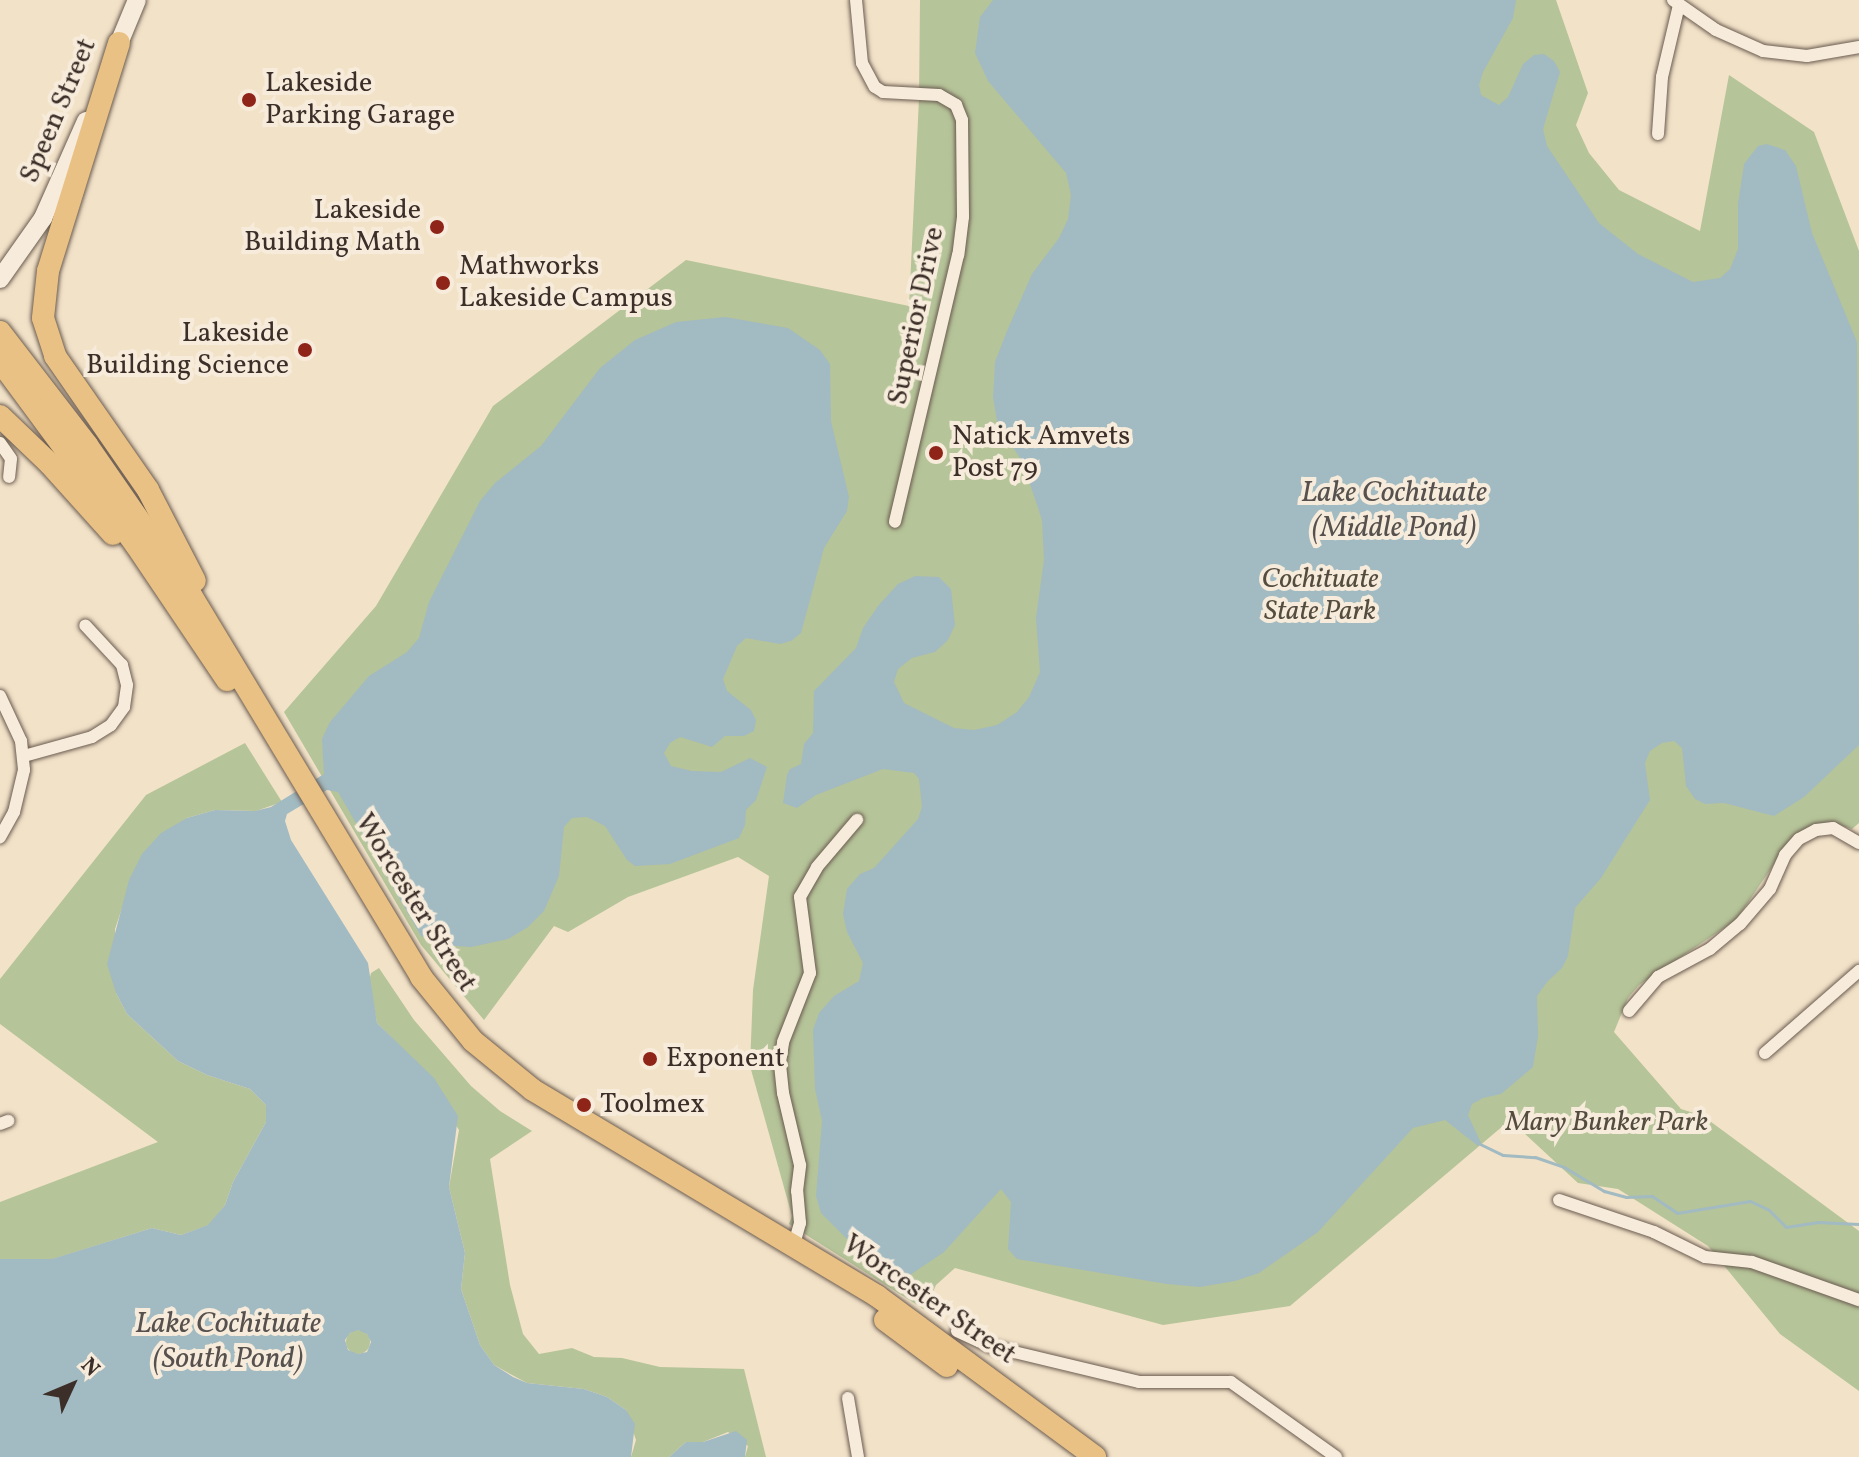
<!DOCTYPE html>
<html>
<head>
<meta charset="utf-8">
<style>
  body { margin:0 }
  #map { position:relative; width:1859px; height:1457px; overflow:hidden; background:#f2e2c8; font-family:Vollkorn,serif }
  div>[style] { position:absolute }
  .green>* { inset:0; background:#b6c499 }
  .round { border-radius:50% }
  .water>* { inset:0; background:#a2bac1 }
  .stream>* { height:3px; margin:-1.5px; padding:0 1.5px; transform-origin:1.5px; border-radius:1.5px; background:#a2bac1 }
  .roads { filter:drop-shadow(0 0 2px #6a5b50) drop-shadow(0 0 2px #6a5b50) }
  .street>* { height:12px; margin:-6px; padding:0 6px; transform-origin:6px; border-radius:6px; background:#f7ecdb }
  .secondary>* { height:18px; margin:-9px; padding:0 9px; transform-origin:9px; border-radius:9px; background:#f7ecdb }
  .highway>* { height:22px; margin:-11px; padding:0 11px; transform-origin:11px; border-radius:11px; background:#e9c184 }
  .dots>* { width:22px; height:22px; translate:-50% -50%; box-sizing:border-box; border:4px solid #f7ecdb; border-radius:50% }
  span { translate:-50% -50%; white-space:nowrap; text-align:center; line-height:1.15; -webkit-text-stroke:8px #f7ecdb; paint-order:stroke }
  .poi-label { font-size:28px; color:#3c2e28 }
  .left { translate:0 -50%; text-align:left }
  .right { translate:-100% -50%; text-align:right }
  .street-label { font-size:28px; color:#3c2e28 }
  .park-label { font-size:28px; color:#544c3f; font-style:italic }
  .water-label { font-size:30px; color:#56514e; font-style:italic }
  .north { position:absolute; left:32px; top:1345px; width:80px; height:80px; -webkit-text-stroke:6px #f7ecdb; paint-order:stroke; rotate:46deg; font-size:22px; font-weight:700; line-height:32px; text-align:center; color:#3c2e28 }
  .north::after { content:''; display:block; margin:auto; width:28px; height:36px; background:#3c2e28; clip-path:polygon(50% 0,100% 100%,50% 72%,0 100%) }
</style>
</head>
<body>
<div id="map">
  <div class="green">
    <i style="clip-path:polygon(920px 0,1556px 0,1588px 93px,1576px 125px,1589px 153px,1619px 190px,1700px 231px,1729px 75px,1814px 132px,1859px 251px,1859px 823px,1852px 829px,1833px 823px,1789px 842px,1736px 920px,1639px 985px,1628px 998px,1614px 1032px,1681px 1109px,1703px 1116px,1859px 1231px,1859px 1391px,1780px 1334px,1708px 1246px,1618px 1189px,1578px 1183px,1510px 1120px,1290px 1306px,1163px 1325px,955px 1268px,936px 1285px,925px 1310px,789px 1224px,792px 1216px,750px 1066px,753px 990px,769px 876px,738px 857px,628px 897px,568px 932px,554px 926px,484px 1020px,421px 945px,284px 712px,376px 606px,493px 406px,686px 260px,909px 306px,919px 99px)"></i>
    <i style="clip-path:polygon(245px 743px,282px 802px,256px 811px,215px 810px,187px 818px,122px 908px,115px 929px,116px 993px,127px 1014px,178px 1061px,207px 1075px,250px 1089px,266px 1105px,266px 1122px,233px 1182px,225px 1205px,209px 1225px,181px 1235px,152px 1228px,53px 1259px,0 1259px,0 1202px,158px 1142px,0 1024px,0 979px,146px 795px)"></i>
    <i style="clip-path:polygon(379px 968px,414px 1020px,471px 1086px,500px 1111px,532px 1131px,490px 1159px,510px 1285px,523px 1334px,539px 1354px,572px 1348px,594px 1357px,622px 1358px,660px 1367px,744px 1369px,766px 1457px,745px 1457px,748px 1446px,728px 1432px,703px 1442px,686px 1442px,669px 1457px,631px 1457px,636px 1440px,626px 1410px,607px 1397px,584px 1389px,527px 1383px,494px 1365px,480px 1345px,461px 1289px,465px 1253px,449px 1187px,459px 1130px,415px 1061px,377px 1023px,369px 981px,371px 973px)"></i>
    <i class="round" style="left:346px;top:1330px;width:24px;height:24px"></i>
  </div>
  <div class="water">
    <i style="clip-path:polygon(993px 0,1516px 0,1513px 18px,1483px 72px,1479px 85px,1481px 95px,1499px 105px,1508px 97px,1523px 64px,1534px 55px,1544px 54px,1554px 61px,1560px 72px,1543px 129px,1547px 146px,1599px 223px,1638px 254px,1693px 282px,1720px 278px,1730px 269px,1738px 249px,1738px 204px,1744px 164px,1758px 146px,1767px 144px,1785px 150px,1796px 166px,1812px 233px,1857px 342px,1859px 745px,1804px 797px,1774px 816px,1724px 803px,1705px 804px,1695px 799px,1686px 786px,1682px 748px,1674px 741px,1662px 743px,1650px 751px,1645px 763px,1650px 800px,1601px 878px,1575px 908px,1568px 956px,1562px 968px,1547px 982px,1537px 996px,1538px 1036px,1533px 1067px,1501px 1094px,1483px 1098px,1472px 1104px,1468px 1115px,1481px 1143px,1478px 1146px,1445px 1120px,1413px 1128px,1318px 1232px,1259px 1273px,1235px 1281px,1200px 1287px,1167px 1284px,1017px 1259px,1008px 1249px,1011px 1202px,1001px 1189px,944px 1252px,910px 1275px,874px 1260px,851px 1243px,821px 1213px,816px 1196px,822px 1121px,815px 1089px,813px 1030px,819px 1013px,834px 996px,859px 981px,863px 963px,847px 932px,843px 914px,847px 889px,860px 874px,874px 868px,918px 819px,922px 807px,919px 779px,914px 773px,883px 769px,816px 795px,797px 808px,783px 803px,787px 775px,790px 769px,801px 764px,804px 744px,813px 733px,814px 691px,856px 648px,863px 628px,878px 606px,898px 584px,915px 576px,939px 577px,951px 589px,955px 625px,948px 640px,935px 652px,912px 658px,898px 669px,894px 682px,904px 703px,954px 728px,974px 730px,997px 725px,1017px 712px,1029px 697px,1040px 672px,1036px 618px,1044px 560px,1042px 520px,1023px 463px,997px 421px,993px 397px,995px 362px,1007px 331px,1032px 274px,1059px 238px,1068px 219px,1071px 195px,1066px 173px,988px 81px,975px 53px,980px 17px)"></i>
    <i style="clip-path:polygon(evenodd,725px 317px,788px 328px,820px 350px,830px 364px,831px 421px,849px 497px,847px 511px,824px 548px,801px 633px,791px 641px,780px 644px,746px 638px,737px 646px,723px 679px,727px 691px,751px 710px,756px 720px,754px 731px,744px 736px,725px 736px,712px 747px,680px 737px,670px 743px,664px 753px,671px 766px,692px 771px,721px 772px,750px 758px,767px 767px,756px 800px,746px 810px,745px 825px,739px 838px,670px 864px,635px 866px,627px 860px,605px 826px,587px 817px,572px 818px,564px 827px,559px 876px,544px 911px,528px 927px,508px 939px,471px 947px,441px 945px,421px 936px,338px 792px,327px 790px,287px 814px,285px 821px,291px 840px,368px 963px,377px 1023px,434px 1078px,458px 1116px,449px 1187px,465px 1253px,461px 1289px,480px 1345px,494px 1365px,513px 1377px,527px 1383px,584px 1389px,607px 1397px,626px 1410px,635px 1424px,631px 1457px,0 1457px,0 1259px,52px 1259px,152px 1228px,181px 1235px,208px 1225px,225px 1205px,233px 1182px,266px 1122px,266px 1105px,250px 1089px,207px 1075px,178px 1061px,127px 1014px,116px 993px,107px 964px,129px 880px,142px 854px,161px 833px,187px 818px,215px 810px,255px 811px,271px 807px,324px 774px,322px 739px,330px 722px,369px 676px,407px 652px,419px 638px,429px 602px,480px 501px,495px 483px,541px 446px,600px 368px,635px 340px,676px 322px,725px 317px,358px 1330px,367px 1334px,371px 1342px,367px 1352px,358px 1354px,348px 1350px,345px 1340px,350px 1333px,358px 1330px)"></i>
    <i style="clip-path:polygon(736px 1431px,747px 1440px,745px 1457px,669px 1457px,686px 1442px,703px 1442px)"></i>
  </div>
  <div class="stream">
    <i style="left:1480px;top:1144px;width:25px;rotate:26deg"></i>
    <i style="left:1503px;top:1155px;width:32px;rotate:4deg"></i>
    <i style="left:1535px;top:1157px;width:31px;rotate:19deg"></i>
    <i style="left:1564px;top:1167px;width:47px;rotate:31deg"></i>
    <i style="left:1604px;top:1191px;width:23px;rotate:15deg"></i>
    <i style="left:1626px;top:1197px;width:26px;rotate:-2deg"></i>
    <i style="left:1652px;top:1196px;width:30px;rotate:34deg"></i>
    <i style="left:1677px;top:1213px;width:74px;rotate:-9.3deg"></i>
    <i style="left:1750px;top:1201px;width:21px;rotate:25deg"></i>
    <i style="left:1769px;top:1210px;width:24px;rotate:45deg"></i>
    <i style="left:1786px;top:1227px;width:31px;rotate:-9deg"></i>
    <i style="left:1817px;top:1222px;width:42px;rotate:2.7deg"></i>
  </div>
  <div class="roads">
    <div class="street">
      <i style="left:856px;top:0;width:63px;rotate:84.6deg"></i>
      <i style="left:862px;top:63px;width:27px;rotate:62deg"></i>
      <i style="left:875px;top:87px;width:9px;rotate:32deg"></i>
      <i style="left:883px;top:92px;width:56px;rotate:3.1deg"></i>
      <i style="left:939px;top:95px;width:20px;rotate:30deg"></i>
      <i style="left:956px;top:105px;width:16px;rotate:68deg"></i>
      <i style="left:962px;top:120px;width:97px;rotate:89.4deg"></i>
      <i style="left:963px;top:217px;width:38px;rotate:97deg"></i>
      <i style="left:958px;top:255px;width:274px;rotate:103.3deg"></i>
      <i style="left:1673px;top:0;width:52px;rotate:34.9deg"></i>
      <i style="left:1716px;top:30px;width:51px;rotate:24.1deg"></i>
      <i style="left:1763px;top:51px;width:44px;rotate:6.5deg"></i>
      <i style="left:1807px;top:56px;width:53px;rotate:-9.8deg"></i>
      <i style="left:1658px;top:134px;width:57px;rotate:-86deg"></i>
      <i style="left:1662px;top:77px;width:74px;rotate:-76.7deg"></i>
      <i style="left:0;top:443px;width:19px;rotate:55deg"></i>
      <i style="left:11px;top:459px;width:18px;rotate:96deg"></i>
      <i style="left:0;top:696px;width:50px;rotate:65deg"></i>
      <i style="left:21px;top:741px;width:29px;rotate:84deg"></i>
      <i style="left:24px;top:770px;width:43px;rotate:103.4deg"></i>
      <i style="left:14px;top:812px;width:29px;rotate:119deg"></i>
      <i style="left:24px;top:756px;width:71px;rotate:-15.6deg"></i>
      <i style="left:92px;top:737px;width:22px;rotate:-32deg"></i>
      <i style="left:111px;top:725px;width:22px;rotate:-54deg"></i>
      <i style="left:124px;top:707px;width:22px;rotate:-82deg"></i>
      <i style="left:127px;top:685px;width:21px;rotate:-104deg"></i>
      <i style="left:122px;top:665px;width:54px;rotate:-132.8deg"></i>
      <i style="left:1629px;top:1011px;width:45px;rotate:-49.5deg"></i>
      <i style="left:1658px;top:977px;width:59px;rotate:-28.3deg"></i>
      <i style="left:1710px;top:949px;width:39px;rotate:-40deg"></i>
      <i style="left:1740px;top:924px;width:46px;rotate:-49.4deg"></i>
      <i style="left:1770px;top:889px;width:37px;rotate:-66deg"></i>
      <i style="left:1785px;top:855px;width:21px;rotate:-49deg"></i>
      <i style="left:1799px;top:839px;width:19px;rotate:-28deg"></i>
      <i style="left:1816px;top:830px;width:17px;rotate:-7deg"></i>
      <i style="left:1833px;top:828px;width:30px;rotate:30deg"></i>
      <i style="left:1765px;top:1053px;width:125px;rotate:-41.1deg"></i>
      <i style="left:0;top:1124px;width:9px;rotate:-21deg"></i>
      <i style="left:1559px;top:1200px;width:100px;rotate:18.6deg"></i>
      <i style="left:1654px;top:1232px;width:57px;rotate:26.1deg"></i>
      <i style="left:1705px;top:1257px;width:47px;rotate:6.1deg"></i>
      <i style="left:1752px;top:1262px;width:114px;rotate:19.6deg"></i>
      <i style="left:794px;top:1244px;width:22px;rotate:-74deg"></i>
      <i style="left:800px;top:1223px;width:32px;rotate:-95deg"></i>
      <i style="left:797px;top:1191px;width:26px;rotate:-83deg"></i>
      <i style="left:800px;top:1165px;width:74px;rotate:-103.3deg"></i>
      <i style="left:783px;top:1093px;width:31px;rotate:-96deg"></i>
      <i style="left:780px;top:1062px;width:20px;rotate:-81deg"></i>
      <i style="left:783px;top:1042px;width:74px;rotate:-68.6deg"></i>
      <i style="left:810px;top:973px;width:77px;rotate:-97.5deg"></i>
      <i style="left:800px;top:897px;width:34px;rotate:-60deg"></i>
      <i style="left:817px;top:867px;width:62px;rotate:-49.6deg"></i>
      <i style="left:957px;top:1331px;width:35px;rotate:25deg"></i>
      <i style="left:989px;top:1346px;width:154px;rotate:13.5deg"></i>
      <i style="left:1139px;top:1382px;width:92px"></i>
      <i style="left:1231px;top:1382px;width:129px;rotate:35.5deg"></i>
      <i style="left:848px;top:1398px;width:60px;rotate:80.4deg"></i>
    </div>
    <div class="secondary">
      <i style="left:115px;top:53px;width:57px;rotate:-67.5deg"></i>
      <i style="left:0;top:279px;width:75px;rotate:-54.8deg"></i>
      <i style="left:43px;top:218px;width:106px;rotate:-66.1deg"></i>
    </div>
    <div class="highway">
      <i style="left:119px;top:43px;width:239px;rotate:107.3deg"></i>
      <i style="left:48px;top:271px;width:47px;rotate:96.1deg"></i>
      <i style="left:43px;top:318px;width:40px;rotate:72deg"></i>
      <i style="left:55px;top:356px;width:163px;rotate:55.2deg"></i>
      <i style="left:148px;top:490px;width:102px;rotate:62.7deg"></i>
      <i style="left:0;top:332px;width:143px;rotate:52.4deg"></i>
      <i style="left:87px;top:445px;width:183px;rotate:55.3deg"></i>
      <i style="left:191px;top:595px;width:446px;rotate:58.9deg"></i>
      <i style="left:421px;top:977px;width:82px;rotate:50.9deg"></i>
      <i style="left:473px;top:1041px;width:77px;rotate:39.2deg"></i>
      <i style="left:533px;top:1090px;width:401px;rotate:30.9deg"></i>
      <i style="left:877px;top:1296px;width:271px;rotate:36.4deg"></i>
      <i style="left:0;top:361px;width:229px;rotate:53.5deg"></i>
      <i style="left:136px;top:545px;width:163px;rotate:56deg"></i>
      <i style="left:0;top:416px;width:69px;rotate:43.8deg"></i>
      <i style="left:50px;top:464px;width:94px;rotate:48deg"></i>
      <i style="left:885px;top:1320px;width:77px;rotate:36.6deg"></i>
    </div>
  </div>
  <div class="dots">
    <i style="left:249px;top:100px;background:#8f2418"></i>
    <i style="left:437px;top:227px;background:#8f2418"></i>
    <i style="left:443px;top:283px;background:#8f2418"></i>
    <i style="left:305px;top:350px;background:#8f2418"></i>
    <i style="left:936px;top:453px;background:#8f2418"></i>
    <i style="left:650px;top:1059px;background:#8f2418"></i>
    <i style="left:584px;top:1105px;background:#8f2418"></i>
  </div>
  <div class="poi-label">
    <span class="left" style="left:265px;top:100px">Lakeside<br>Parking Garage</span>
    <span class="right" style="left:421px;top:227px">Lakeside<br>Building Math</span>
    <span class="left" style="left:459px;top:283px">Mathworks<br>Lakeside Campus</span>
    <span class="right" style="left:289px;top:350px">Lakeside<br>Building Science</span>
    <span class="left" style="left:952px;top:453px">Natick Amvets<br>Post 79</span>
    <span class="left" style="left:666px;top:1059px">Exponent</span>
    <span class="left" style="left:600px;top:1105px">Toolmex</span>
  </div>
  <div class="street-label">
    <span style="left:59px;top:111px;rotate:-67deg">Speen Street</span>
    <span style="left:917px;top:316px;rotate:-78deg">Superior Drive</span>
    <span style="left:415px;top:903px;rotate:58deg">Worcester Street</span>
    <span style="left:929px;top:1300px;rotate:35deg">Worcester Street</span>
  </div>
  <div class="park-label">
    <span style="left:1320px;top:596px">Cochituate<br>State Park</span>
    <span style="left:1607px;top:1123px">Mary Bunker Park</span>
  </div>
  <div class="water-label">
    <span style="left:1394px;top:510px">Lake Cochituate<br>(Middle Pond)</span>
    <span style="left:228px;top:1341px">Lake Cochituate<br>(South Pond)</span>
  </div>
  <div class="north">N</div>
</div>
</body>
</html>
